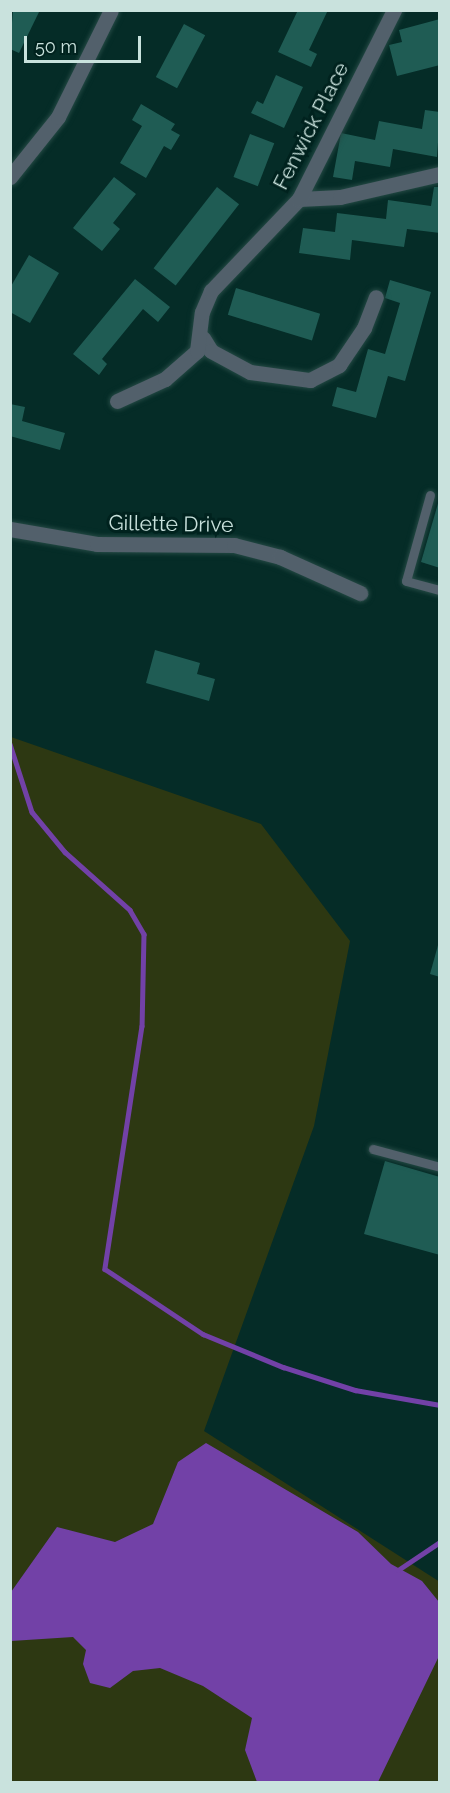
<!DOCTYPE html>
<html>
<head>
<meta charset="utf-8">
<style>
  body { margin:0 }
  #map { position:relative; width:450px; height:1793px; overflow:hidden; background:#052c27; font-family:Raleway,sans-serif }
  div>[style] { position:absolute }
  .green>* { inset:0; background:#2d3812 }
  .water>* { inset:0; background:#7241a7 }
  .stream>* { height:4.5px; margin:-2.25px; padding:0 2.25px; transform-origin:2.25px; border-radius:2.25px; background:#7241a7 }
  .building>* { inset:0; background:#1f5c54; transform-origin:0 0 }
  .roads { filter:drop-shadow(0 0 2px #244944) drop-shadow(0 0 2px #244944) }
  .service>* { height:9px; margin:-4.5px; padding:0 4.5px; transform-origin:4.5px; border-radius:4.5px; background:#52606b }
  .minor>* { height:15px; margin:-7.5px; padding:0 7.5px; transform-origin:7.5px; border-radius:7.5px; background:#52606b }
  span { translate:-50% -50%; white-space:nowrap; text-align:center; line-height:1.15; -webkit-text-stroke:6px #00221e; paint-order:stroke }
  .street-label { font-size:21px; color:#c9e2dd }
  .frame { position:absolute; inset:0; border:12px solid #c9e2dd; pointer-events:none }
  .scale { position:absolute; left:24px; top:36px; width:117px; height:27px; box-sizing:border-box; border:3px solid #c9e2dd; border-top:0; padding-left:8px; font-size:18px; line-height:21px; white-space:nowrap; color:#c9e2dd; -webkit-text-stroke:4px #00221e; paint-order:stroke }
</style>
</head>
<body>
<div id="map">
  <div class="green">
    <i style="clip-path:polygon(11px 737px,261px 824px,350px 941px,314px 1126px,204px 1431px,440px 1582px,439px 1782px,11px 1782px)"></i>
  </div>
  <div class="water">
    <i style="clip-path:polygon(206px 1443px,358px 1532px,391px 1564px,422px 1581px,439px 1602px,439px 1656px,378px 1782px,257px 1782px,245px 1750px,252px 1718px,203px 1686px,160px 1668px,133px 1671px,110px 1688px,90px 1683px,83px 1664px,86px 1650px,73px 1637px,11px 1641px,11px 1592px,57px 1527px,115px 1542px,153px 1524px,178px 1462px)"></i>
  </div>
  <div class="stream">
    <i style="left:10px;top:744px;width:71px;rotate:72.1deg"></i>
    <i style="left:32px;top:812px;width:52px;rotate:50.5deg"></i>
    <i style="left:65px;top:852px;width:87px;rotate:41.7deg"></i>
    <i style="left:130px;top:910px;width:28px;rotate:60deg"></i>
    <i style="left:144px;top:934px;width:92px;rotate:91.2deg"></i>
    <i style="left:142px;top:1026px;width:246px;rotate:98.7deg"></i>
    <i style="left:105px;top:1269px;width:118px;rotate:33.6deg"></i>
    <i style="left:203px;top:1334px;width:87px;rotate:22.4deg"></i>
    <i style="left:283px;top:1367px;width:76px;rotate:17.7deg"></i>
    <i style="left:355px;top:1390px;width:86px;rotate:10deg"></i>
    <i style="left:398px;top:1570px;width:50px;rotate:-33.7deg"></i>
  </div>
  <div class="building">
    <i style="clip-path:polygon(13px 10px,40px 10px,19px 53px,10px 49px)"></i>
    <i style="clip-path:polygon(298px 10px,328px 10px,309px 50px,317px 54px,311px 67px,278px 52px)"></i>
    <i style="clip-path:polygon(440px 19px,440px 65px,397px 76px,389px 45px,402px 42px,399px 30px)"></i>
    <i style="left:184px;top:24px;width:24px;height:60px;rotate:28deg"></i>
    <i style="clip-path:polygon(276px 75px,303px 87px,284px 128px,251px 113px,257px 101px,263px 104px)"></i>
    <i style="clip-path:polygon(141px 104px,175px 124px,171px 130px,180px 135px,171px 150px,164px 146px,146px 178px,120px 163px,142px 126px,132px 120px)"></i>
    <i style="clip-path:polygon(425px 110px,440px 112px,437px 157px,393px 149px,390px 167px,355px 161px,352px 180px,333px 177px,341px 133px,375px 140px,379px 121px,422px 129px)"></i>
    <i style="left:250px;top:134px;width:26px;height:46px;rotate:21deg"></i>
    <i style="clip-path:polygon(114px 177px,136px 194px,113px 223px,120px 229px,102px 251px,73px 228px)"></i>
    <i style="left:217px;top:187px;width:28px;height:103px;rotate:38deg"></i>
    <i style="clip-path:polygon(434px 187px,440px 187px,440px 233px,407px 229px,404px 247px,352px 240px,350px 260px,299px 253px,303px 228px,335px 232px,337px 213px,386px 219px,388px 200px,431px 206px)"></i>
    <i style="clip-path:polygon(29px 255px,59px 273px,30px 323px,10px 312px,10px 288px)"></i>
    <i style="clip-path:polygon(135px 279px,170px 307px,158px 322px,143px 309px,102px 359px,107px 364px,99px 375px,73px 354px)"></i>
    <i style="clip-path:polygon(390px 280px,431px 292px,405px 381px,388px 376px,376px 418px,332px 406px,337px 387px,356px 392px,368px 349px,385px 354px,400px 303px,385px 298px)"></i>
    <i style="left:236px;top:288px;width:88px;height:28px;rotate:17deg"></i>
    <i style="clip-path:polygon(10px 404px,25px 407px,22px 421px,65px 433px,60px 450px,10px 436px)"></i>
    <i style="clip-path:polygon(439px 500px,440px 500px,440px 568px,421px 562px)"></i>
    <i style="clip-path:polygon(155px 650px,200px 663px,197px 674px,215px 679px,209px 701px,146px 683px)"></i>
    <i style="clip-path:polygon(440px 938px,440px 977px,430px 974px)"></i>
    <i style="clip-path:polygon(385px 1161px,440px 1177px,440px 1255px,364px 1234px)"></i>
  </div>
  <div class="roads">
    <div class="service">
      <i style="left:430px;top:495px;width:89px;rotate:105.6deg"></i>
      <i style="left:406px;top:581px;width:35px;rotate:15deg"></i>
      <i style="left:373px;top:1149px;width:69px;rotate:15deg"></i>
    </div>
    <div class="minor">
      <i style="left:10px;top:177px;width:77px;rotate:-51.3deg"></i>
      <i style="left:58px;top:117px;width:119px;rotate:-63.6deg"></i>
      <i style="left:299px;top:199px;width:41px;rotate:-2.8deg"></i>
      <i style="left:340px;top:197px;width:103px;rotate:-13deg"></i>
      <i style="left:203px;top:338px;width:15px;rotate:58deg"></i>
      <i style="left:211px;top:351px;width:44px;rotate:28.3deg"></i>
      <i style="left:250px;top:372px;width:61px;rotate:7.6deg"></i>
      <i style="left:310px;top:380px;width:33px;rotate:-27deg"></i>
      <i style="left:339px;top:365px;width:45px;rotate:-56deg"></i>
      <i style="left:364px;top:328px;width:33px;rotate:-69deg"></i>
      <i style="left:117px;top:401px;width:53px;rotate:-24.6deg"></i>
      <i style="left:165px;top:379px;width:43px;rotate:-41.2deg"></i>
      <i style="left:197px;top:351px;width:39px;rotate:-83deg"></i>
      <i style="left:202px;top:312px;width:23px;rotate:-67deg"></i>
      <i style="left:211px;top:291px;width:127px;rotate:-46.3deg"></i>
      <i style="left:299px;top:199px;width:212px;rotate:-63.3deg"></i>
      <i style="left:10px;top:529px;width:88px;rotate:9.8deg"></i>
      <i style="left:97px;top:544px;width:137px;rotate:0.4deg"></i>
      <i style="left:234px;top:545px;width:48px;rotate:14.6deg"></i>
      <i style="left:280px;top:557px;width:88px;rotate:24.2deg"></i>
    </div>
  </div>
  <div class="street-label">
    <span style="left:311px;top:126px;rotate:-63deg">Fenwick Place</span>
    <span style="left:171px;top:524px;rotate:1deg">Gillette Drive</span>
  </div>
  <div class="frame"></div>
  <div class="scale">50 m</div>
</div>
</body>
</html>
